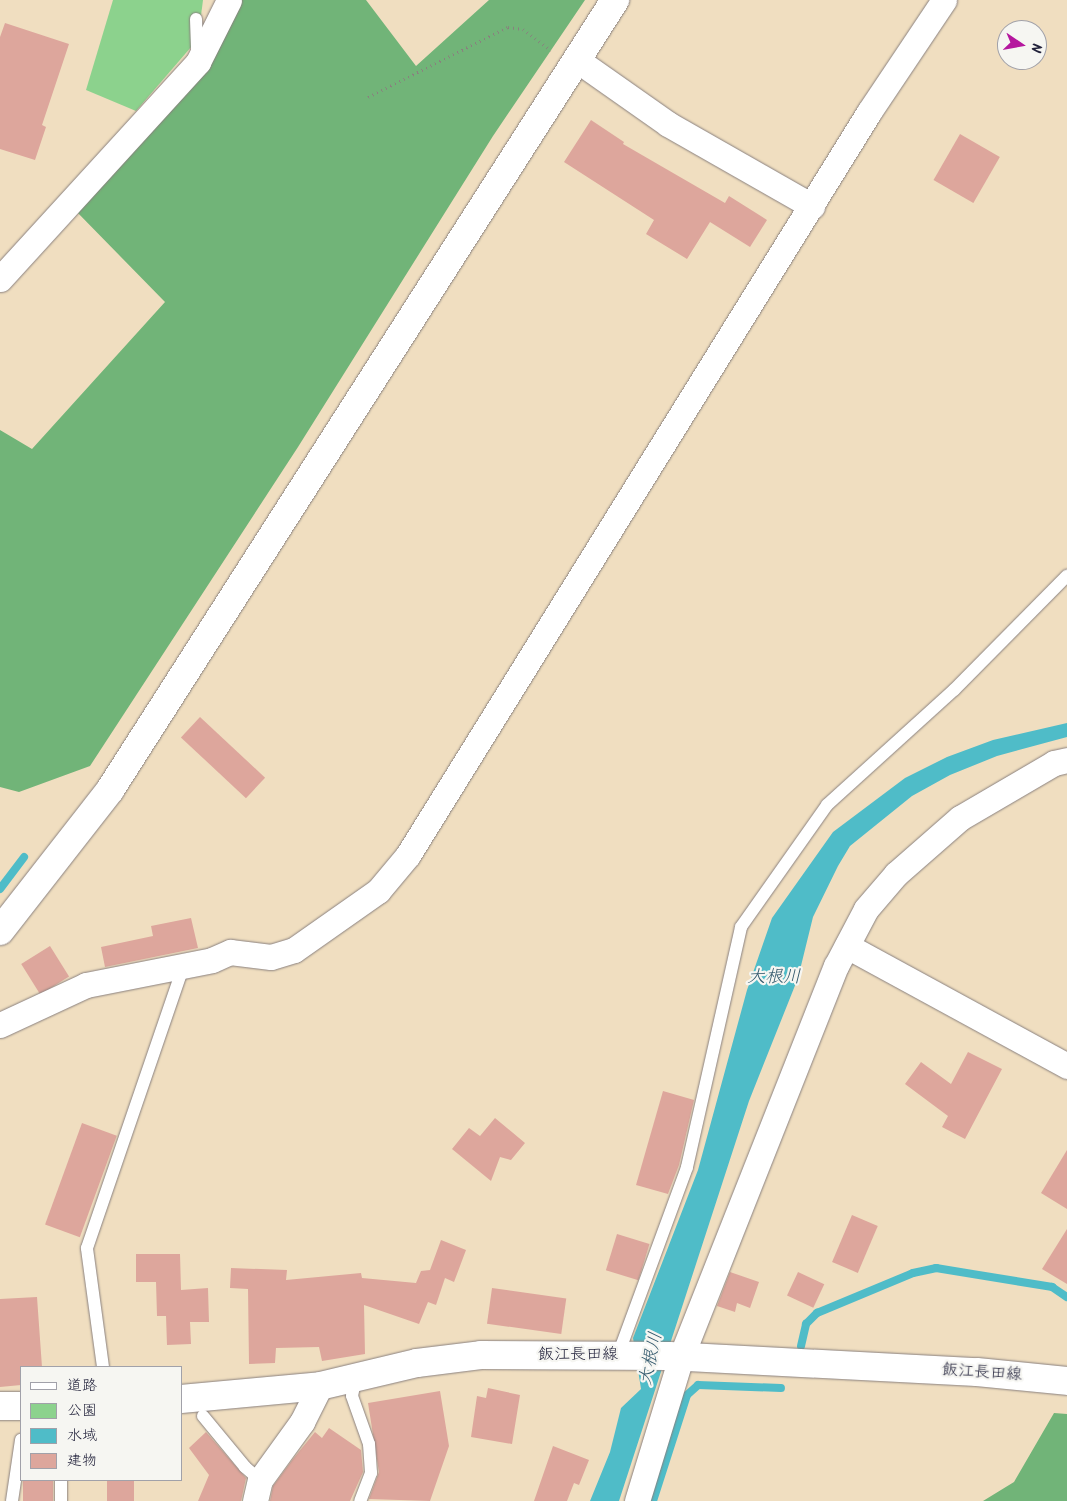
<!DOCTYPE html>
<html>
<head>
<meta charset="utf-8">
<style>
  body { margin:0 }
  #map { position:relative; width:1067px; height:1501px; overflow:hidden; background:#f0dec0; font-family:Kalam,"Klee One",sans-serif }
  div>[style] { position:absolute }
  .green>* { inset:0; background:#8cd28d }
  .forest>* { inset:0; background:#71b478 }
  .water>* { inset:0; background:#4fbcc8 }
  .stream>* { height:8px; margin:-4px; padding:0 4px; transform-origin:4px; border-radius:4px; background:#4fbcc8 }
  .building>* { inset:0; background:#dda69c; transform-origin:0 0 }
  .path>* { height:3px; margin-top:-1.5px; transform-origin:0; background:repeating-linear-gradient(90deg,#89807e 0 1px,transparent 0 5px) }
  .roads { filter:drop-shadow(0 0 1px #89807e) drop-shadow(0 0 1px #89807e) }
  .service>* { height:12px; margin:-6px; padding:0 6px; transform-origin:6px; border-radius:6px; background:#fff }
  .minor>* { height:25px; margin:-12.5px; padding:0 12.5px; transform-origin:12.5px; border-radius:12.5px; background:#fff }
  .tertiary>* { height:28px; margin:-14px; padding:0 14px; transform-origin:14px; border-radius:14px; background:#fff }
  .secondary>* { height:28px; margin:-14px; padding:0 14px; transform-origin:14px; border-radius:14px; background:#fff }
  span { translate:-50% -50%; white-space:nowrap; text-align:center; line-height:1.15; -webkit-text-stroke:4.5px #f6f6f2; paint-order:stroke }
  .street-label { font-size:16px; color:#22223b }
  .water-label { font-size:18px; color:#32586c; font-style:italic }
  .legend { position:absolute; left:20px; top:1366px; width:162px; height:115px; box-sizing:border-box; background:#f6f6f2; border:1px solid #a1a1a9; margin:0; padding:6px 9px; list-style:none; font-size:15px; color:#22223b }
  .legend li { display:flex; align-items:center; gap:10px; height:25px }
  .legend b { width:25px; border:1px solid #a1a1a9 }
  .north { position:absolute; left:997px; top:20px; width:50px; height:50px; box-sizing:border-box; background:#f6f6f2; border:1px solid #a1a1a9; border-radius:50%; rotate:102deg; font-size:14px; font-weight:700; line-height:20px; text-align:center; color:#22223b }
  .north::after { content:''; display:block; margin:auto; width:18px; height:22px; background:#b5179e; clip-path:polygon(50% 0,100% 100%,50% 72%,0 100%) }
</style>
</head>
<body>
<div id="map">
  <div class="green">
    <i style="clip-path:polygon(113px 0,203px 0,198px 39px,136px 111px,86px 90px)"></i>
  </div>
  <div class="forest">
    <i style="clip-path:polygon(239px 0,366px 0,416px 66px,489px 0,585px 0,493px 136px,298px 447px,90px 766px,19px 792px,0 787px,0 430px,32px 449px,165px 302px,75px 210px)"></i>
    <i style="clip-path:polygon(1054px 1413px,1067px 1414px,1067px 1501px,983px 1501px,1014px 1482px)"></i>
  </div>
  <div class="water">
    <i style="clip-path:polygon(1067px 723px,1067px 737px,997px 756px,950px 775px,912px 796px,850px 846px,838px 866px,813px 917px,798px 978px,749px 1101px,619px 1501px,590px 1501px,610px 1452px,621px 1408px,641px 1389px,633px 1338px,698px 1170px,747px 990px,772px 918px,833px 832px,905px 778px,947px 757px,993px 740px)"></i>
  </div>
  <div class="stream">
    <i style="left:0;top:889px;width:40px;rotate:-53deg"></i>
    <i style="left:801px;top:1346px;width:23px;rotate:-77deg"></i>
    <i style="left:806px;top:1324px;width:16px;rotate:-45deg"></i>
    <i style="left:817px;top:1313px;width:104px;rotate:-22.6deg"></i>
    <i style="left:913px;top:1273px;width:24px;rotate:-12deg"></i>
    <i style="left:936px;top:1268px;width:118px;rotate:9.3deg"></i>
    <i style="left:1052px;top:1287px;width:18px;rotate:34deg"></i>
    <i style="left:653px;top:1501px;width:111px;rotate:-72.2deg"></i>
    <i style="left:687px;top:1395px;width:15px;rotate:-42deg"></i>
    <i style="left:698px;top:1385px;width:83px;rotate:2.1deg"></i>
  </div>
  <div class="building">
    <i style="clip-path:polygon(5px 23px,69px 44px,42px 125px,46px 127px,35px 160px,0 149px,0 37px)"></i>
    <i style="clip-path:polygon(591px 120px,624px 142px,623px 144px,680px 177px,725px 203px,729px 196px,767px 220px,750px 247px,710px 222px,687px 259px,646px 234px,654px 220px,564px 162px)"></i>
    <i style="left:960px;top:134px;width:46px;height:53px;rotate:30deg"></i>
    <i style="left:200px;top:717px;width:89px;height:28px;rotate:43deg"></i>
    <i style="clip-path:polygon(191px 918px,198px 948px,105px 967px,101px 947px,153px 936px,151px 926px)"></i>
    <i style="left:50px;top:946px;width:36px;height:34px;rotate:58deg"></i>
    <i style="clip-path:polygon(968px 1052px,1002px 1069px,965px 1139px,942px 1127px,948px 1116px,905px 1084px,921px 1062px,951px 1084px)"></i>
    <i style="clip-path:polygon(663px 1091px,694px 1100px,679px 1165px,668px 1194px,636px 1185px)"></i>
    <i style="clip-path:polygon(495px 1118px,525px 1143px,511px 1160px,500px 1157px,491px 1181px,452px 1149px,469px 1128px,480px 1136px)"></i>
    <i style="left:82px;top:1123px;width:37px;height:108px;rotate:20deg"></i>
    <i style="clip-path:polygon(1067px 1150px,1067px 1209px,1041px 1193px)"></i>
    <i style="left:852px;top:1215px;width:28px;height:51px;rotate:23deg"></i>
    <i style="clip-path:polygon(1067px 1229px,1067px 1284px,1042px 1269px)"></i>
    <i style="left:617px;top:1234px;width:34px;height:38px;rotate:17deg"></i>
    <i style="clip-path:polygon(441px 1240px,466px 1250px,454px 1282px,445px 1278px,436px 1305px,428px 1302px,419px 1324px,364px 1305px,365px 1354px,322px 1361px,319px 1347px,276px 1348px,275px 1363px,249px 1364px,248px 1289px,230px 1288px,231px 1268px,287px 1270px,286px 1280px,361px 1273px,362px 1278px,416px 1283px,421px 1271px,430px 1270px)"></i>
    <i style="clip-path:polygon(136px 1254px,180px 1254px,181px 1290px,208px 1288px,209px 1322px,190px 1322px,191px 1344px,167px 1345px,166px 1316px,157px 1316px,156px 1282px,136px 1282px)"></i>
    <i style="clip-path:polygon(730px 1272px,759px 1282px,750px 1308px,737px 1303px,735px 1312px,717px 1306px)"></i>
    <i style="left:798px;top:1272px;width:29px;height:26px;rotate:25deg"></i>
    <i style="left:492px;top:1288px;width:75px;height:36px;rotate:8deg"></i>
    <i style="clip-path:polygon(37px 1297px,42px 1367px,21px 1367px,21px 1385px,0 1387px,0 1299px)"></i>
    <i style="clip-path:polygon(488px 1388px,520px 1395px,512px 1444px,471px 1437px,477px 1396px,486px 1398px)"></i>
    <i style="clip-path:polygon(440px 1391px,449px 1446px,430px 1501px,369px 1499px,379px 1472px,368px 1403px)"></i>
    <i style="clip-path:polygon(329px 1428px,361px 1450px,363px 1472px,350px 1501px,270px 1501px,273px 1486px,293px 1459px,315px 1432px,322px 1438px)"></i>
    <i style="clip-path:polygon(206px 1432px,246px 1478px,241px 1501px,198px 1501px,209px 1475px,189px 1448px)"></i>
    <i style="clip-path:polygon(553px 1446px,589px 1460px,579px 1485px,574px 1483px,567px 1501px,534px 1501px)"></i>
    <i style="left:23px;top:1480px;width:30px;height:21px"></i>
    <i style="left:107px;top:1480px;width:27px;height:21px"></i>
  </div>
  <div class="path">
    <i style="left:368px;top:97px;width:157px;rotate:-26.6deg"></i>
    <i style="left:508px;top:27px;width:15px;rotate:8deg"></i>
    <i style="left:523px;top:29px;width:35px;rotate:37deg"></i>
  </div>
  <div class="roads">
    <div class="service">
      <i style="left:196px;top:19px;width:35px;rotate:88deg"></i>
      <i style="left:618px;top:1355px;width:200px;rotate:-69.8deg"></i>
      <i style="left:687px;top:1167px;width:246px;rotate:-77.3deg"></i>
      <i style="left:741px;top:927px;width:149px;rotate:-54.8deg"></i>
      <i style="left:827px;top:805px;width:171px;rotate:-42.2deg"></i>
      <i style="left:954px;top:690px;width:161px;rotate:-45.3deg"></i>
      <i style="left:103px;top:1367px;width:120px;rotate:-97.7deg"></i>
      <i style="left:87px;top:1248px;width:299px;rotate:-71.1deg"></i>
      <i style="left:356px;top:1377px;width:19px;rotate:102deg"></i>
      <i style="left:352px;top:1396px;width:51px;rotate:70.5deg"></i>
      <i style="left:369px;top:1444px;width:29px;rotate:86deg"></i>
      <i style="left:371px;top:1473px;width:30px;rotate:111deg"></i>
      <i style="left:203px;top:1416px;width:66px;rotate:50.5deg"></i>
      <i style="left:245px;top:1467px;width:20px;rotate:41deg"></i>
      <i style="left:12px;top:1501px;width:62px;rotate:-81.6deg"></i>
      <i style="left:61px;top:1501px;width:21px;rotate:-90deg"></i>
    </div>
    <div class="minor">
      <i style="left:577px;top:60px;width:111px;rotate:35.1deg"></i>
      <i style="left:668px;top:124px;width:166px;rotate:29.7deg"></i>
      <i style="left:0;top:279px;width:294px;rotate:-47.6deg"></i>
      <i style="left:198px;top:62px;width:69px;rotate:-63.4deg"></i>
      <i style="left:847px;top:946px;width:251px;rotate:28.6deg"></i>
      <i style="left:0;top:1025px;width:95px;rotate:-24.9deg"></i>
      <i style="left:86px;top:985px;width:128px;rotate:-11.2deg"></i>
      <i style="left:212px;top:960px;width:20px;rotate:-24deg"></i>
      <i style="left:230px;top:952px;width:41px;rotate:7deg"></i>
      <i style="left:271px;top:957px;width:24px;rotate:-17deg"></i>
      <i style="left:294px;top:950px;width:103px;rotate:-35.1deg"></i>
      <i style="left:378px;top:891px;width:47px;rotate:-50.2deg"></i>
      <i style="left:408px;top:855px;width:874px;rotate:-58.18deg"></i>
      <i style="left:869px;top:112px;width:135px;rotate:-56.2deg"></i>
      <i style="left:255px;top:1501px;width:22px;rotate:-77deg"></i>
      <i style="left:260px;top:1480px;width:72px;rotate:-54.1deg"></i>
      <i style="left:302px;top:1422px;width:40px;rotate:-63.4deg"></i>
      <i style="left:637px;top:1501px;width:151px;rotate:-73deg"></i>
      <i style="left:681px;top:1357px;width:421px;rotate:-68.4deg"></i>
      <i style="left:836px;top:966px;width:64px;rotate:-62.2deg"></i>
      <i style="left:866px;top:909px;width:46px;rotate:-49.4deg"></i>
      <i style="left:896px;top:874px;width:85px;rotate:-41.2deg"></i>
      <i style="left:960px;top:818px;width:109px;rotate:-30.3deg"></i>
      <i style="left:1054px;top:763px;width:13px;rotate:-13deg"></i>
    </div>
    <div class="tertiary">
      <i style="left:0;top:931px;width:179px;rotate:-52deg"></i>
      <i style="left:110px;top:790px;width:938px;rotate:-57.41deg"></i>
    </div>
    <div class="secondary">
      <i style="left:181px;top:1399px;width:140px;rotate:-5.3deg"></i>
      <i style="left:320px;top:1386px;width:100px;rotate:-13.3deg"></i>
      <i style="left:417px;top:1363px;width:64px;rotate:-7.1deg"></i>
      <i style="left:481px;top:1355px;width:188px;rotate:0.3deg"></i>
      <i style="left:669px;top:1356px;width:308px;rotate:3deg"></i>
      <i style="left:977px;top:1372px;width:90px;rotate:5.7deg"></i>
      <i style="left:0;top:1406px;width:21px"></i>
    </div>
  </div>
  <div class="street-label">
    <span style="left:578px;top:1355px">飯江長田線</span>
    <span style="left:982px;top:1373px;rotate:4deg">飯江長田線</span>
  </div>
  <div class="water-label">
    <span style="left:774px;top:978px">大根川</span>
    <span style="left:652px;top:1359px;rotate:-78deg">大根川</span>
  </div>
  <ul class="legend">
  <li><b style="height:6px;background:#fff"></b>道路</li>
  <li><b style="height:14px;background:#8cd28d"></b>公園</li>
  <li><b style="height:14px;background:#4fbcc8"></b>水域</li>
  <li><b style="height:14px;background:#dda69c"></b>建物</li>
  </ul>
  <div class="north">N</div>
</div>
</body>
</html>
